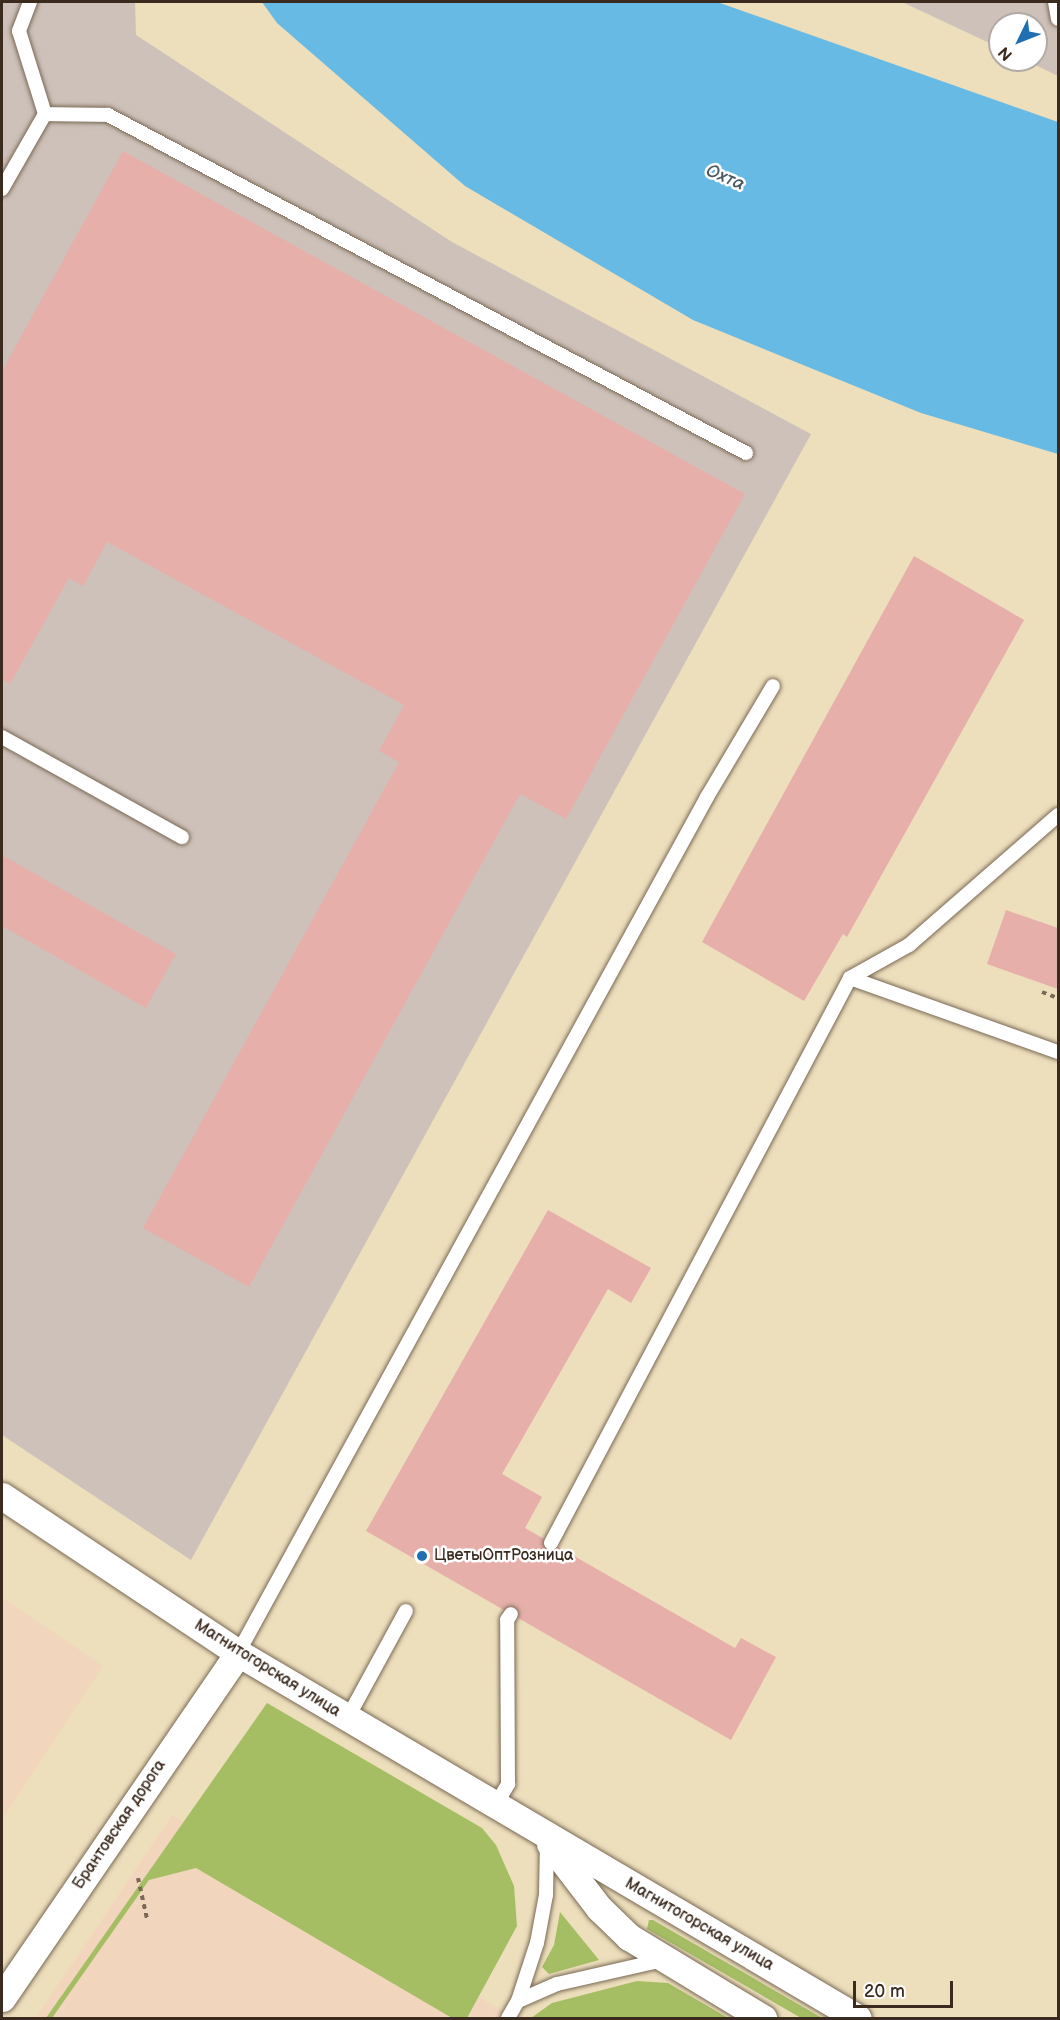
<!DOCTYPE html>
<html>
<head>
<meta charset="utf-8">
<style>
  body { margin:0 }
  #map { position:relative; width:1060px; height:2020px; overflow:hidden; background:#eddebc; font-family:"Balsamiq Sans",sans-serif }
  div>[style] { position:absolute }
  .built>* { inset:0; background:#f1d5bd }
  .industrial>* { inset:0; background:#cec1ba }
  .green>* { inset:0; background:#a5be64 }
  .water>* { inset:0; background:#67bae3 }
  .building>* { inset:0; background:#e6afaa }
  .path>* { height:4px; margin-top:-2px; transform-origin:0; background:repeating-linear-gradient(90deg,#796955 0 4.5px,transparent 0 9px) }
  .roads { filter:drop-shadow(0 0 2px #796955) drop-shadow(0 0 2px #796955) }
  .lane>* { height:14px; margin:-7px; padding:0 7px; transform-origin:7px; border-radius:7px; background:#fff }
  .street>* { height:27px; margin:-13.5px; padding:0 13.5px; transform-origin:13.5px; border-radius:13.5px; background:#fff }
  .dots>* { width:16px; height:16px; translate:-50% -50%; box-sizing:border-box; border:3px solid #fff; border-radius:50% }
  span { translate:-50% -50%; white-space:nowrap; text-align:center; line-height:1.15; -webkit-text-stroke:5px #fff; paint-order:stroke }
  .poi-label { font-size:16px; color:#3b2a1e }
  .left { translate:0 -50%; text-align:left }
  .street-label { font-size:16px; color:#3b2a1e }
  .water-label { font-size:18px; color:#4a5c63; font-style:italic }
  .frame { position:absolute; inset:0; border:3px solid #3b2a1e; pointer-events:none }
  .north { position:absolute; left:988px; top:12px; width:60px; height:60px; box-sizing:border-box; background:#fff; border:2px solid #b1aaa5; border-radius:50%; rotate:227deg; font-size:16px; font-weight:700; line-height:24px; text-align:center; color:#3b2a1e }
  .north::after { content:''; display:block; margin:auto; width:21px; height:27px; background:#1f6fb2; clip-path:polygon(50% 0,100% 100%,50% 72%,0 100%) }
  .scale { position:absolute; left:853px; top:1981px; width:100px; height:27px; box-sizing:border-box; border:3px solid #3b2a1e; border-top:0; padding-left:8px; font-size:18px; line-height:21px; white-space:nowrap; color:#3b2a1e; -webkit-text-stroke:4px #fff; paint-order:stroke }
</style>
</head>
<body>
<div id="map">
  <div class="built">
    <i style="clip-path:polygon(2px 1598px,103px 1666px,2px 1819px)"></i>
    <i style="clip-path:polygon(172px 1815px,514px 2018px,36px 2018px)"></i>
  </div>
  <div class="industrial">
    <i style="clip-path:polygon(2px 2px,135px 2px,136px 35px,452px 242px,811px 434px,191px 1560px,2px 1435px)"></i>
    <i style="clip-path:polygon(902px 2px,1058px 2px,1058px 76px,1025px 60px,1036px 60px,1036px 24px,1000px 24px,1000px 48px)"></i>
  </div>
  <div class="green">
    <i style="clip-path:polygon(267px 1703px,482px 1828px,496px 1845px,514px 1886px,517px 1926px,467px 2018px,452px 2018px,196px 1868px,149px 1880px,52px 2018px,46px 2018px)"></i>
    <i style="clip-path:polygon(560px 1912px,599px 1960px,549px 1974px,542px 1967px,554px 1945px)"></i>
    <i style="clip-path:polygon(649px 1920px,653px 1920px,822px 2018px,801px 2018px,647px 1929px)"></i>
    <i style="clip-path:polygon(637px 1981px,668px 1983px,728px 2018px,531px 2018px,552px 2003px)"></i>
  </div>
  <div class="water">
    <i style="clip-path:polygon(262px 2px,717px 2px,1058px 122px,1058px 454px,921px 413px,693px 320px,465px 186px,277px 23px)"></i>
  </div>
  <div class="building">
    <i style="clip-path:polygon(123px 151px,745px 494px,566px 819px,520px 794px,249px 1287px,143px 1228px,399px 762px,379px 751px,404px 705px,107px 542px,83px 586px,69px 578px,10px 684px,2px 679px,2px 371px)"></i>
    <i style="clip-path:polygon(914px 556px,1024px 620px,847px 937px,843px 934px,804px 1001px,702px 942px)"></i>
    <i style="clip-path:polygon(2px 855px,176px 954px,146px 1008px,2px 926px)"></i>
    <i style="clip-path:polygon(1006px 910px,1058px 928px,1058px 989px,987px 964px)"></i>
    <i style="clip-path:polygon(548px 1210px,651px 1268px,631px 1303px,608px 1289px,502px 1474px,542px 1497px,525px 1528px,735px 1648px,741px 1638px,776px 1657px,731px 1740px,366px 1531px)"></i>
  </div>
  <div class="path">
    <i style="left:1042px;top:992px;width:17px;rotate:21deg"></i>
    <i style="left:138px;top:1878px;width:42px;rotate:77.6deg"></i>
  </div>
  <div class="roads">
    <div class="lane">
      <i style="left:30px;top:2px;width:31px;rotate:111deg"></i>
      <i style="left:19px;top:31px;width:87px;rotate:72.6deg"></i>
      <i style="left:1055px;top:2px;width:17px;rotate:80deg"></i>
      <i style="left:2px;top:189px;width:86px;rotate:-60.2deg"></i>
      <i style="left:45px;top:114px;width:63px;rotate:0.9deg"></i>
      <i style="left:108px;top:115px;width:722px;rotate:27.91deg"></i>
      <i style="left:2px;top:737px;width:206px;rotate:29.1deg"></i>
      <i style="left:850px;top:978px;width:221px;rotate:19.6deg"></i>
      <i style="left:551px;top:1543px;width:639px;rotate:-62.11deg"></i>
      <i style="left:850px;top:978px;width:68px;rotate:-29.2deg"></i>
      <i style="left:909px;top:945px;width:198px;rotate:-41.1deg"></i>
      <i style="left:238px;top:1653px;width:976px;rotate:-61.28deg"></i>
      <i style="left:707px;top:797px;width:129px;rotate:-59.3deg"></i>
      <i style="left:347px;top:1719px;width:123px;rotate:-61.4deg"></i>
      <i style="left:495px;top:1806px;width:26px;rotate:-59deg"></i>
      <i style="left:508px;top:1784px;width:164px;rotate:-90.3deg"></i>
      <i style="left:507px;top:1620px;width:7px;rotate:-56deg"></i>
      <i style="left:518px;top:2001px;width:43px;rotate:-23.6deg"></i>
      <i style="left:557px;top:1984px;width:109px;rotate:-12.8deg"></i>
      <i style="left:508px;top:2018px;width:20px;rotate:-60deg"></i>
      <i style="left:518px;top:2001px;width:61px;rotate:-71.9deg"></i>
      <i style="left:537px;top:1943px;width:49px;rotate:-79.4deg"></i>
      <i style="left:546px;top:1895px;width:52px;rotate:-88.9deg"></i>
    </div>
    <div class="street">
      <i style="left:2px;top:1496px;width:283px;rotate:33.6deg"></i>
      <i style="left:238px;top:1653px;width:719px;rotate:30.49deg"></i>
      <i style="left:550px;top:1844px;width:81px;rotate:52.6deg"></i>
      <i style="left:599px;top:1908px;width:42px;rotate:44deg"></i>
      <i style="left:629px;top:1937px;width:157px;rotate:31.2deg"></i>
      <i style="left:2px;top:1998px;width:418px;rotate:-55.6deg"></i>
    </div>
  </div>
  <div class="dots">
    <i style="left:422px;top:1556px;background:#1f6fb2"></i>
  </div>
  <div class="poi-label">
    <span class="left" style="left:434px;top:1556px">ЦветыОптРозница</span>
  </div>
  <div class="street-label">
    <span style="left:267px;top:1669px;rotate:32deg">Магнитогорская улица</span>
    <span style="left:120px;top:1825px;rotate:-56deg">Брантовская дорога</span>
    <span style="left:699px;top:1925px;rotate:30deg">Магнитогорская улица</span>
  </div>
  <div class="water-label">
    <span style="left:725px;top:178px;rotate:23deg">Охта</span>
  </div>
  <div class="frame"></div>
  <div class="north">N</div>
  <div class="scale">20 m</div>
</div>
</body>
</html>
